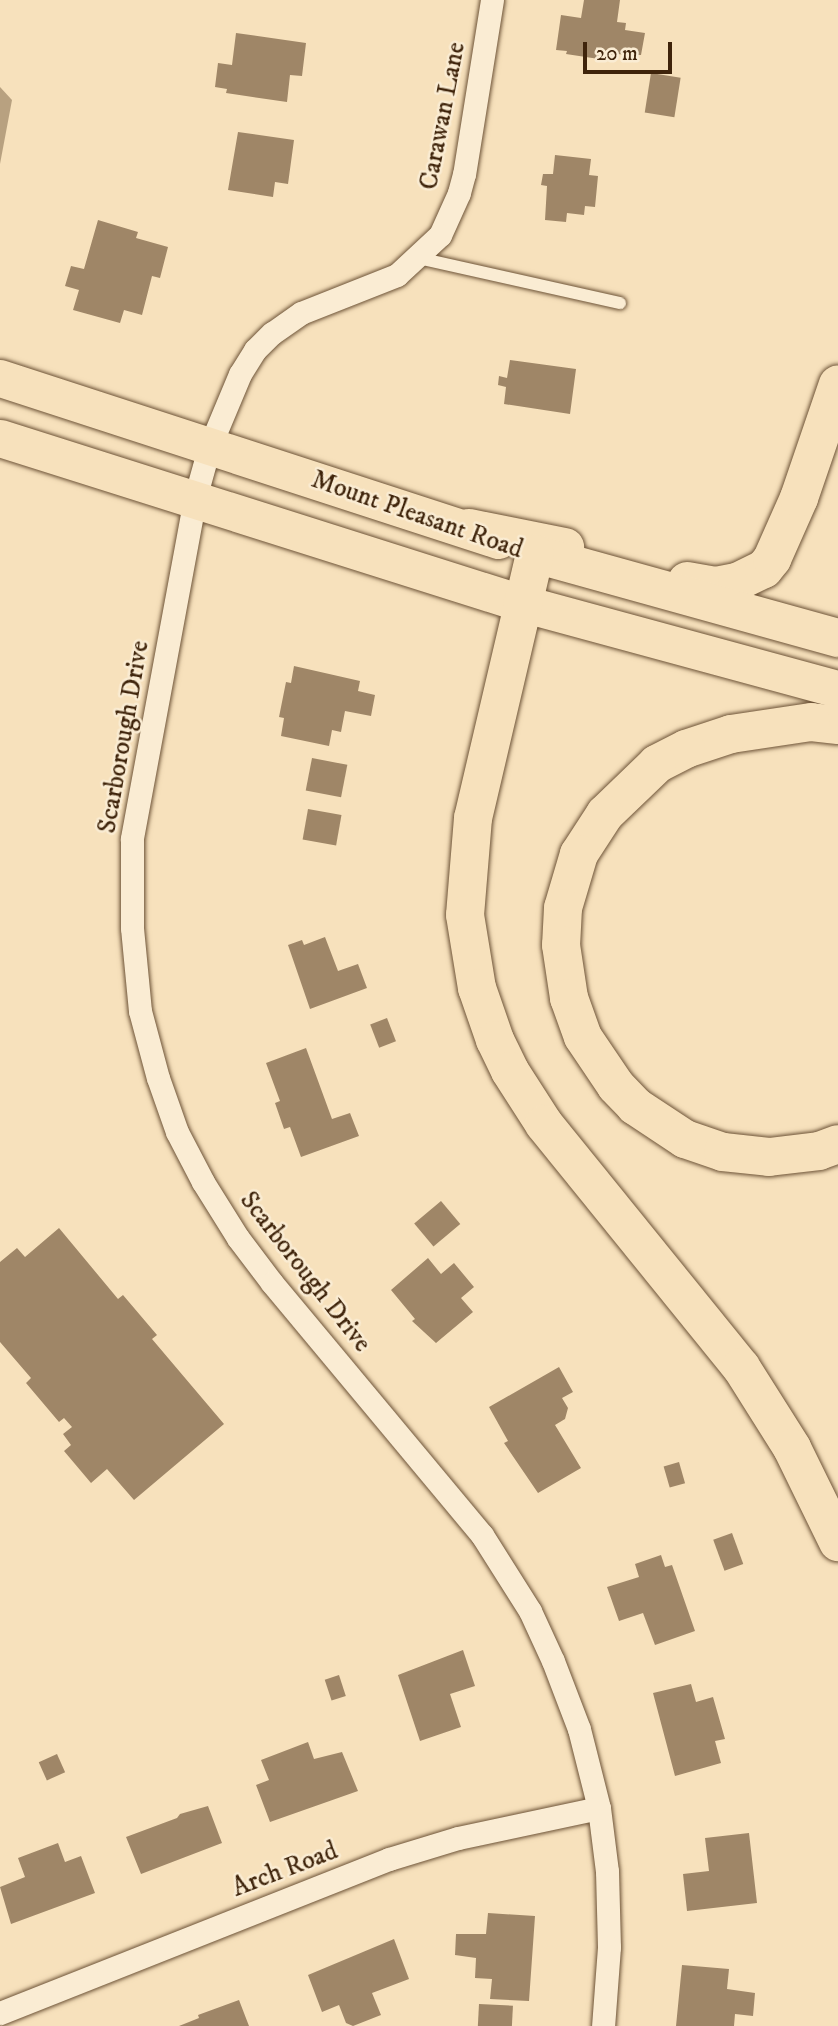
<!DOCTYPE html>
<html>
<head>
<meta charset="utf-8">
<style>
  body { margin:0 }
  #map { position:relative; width:838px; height:2026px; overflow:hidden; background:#f7e1bc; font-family:"IM FELL DW Pica",serif }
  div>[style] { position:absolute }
  .water>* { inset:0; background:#b8a180 }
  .building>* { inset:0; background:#9f8667; transform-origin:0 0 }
  .roads { filter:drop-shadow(0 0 2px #6d5337) drop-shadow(0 0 2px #6d5337) }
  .lane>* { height:12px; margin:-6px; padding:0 6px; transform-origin:6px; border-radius:6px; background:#faecd3 }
  .street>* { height:23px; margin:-11.5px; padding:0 11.5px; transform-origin:11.5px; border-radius:11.5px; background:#faecd3 }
  .primary>* { height:37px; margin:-18.5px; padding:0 18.5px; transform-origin:18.5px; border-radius:18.5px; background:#f7e1bc }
  .highway>* { height:38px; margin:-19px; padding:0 19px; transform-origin:19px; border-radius:19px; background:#f7e1bc }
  span { translate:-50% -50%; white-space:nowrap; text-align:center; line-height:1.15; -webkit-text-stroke:5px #faecd3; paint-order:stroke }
  .street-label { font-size:26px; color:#3f240b }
  .scale { position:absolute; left:583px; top:42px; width:89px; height:32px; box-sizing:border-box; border:4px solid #3f240b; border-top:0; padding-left:9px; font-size:21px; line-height:24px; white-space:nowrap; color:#3f240b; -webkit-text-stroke:5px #faecd3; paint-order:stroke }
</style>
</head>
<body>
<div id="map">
  <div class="water">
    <i style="clip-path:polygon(0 87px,12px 100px,0 164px)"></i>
  </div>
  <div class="building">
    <i style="clip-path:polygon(584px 0,620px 0,617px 22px,626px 23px,625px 30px,645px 33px,641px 55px,613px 54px,612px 61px,566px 54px,567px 51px,556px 50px,561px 15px,581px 18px)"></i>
    <i style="clip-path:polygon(236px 33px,306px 43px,302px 76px,290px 75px,287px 102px,226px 93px,227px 89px,215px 87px,218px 63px,232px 65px)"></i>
    <i style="left:651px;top:73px;width:30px;height:40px;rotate:9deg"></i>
    <i style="clip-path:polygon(238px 132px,294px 140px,288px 184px,275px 182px,273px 197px,228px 190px)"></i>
    <i style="clip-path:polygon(555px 155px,591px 159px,589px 175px,598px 176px,595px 207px,585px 206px,584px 215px,567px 213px,566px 222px,545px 220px,547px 186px,541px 185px,543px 174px,553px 174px)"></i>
    <i style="clip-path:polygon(98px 220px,138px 232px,136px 238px,168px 247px,160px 278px,152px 276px,142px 315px,124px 310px,120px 323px,73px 310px,79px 290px,65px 286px,71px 266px,84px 269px)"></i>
    <i style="clip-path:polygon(510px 360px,576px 369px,570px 414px,504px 404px,506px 387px,498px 385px,499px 376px,507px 378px)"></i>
    <i style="clip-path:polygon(294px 666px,360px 681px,358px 691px,375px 695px,371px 716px,345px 711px,341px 732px,332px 730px,329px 746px,281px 736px,284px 718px,279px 717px,286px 682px,291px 683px)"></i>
    <i style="left:312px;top:758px;width:36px;height:33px;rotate:11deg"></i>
    <i style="left:308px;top:809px;width:34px;height:31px;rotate:10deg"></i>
    <i style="clip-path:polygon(325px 937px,338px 971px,358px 964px,367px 988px,310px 1009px,288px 945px,302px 940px,304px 945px)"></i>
    <i style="left:387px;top:1018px;width:25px;height:18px;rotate:69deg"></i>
    <i style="clip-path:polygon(306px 1048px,332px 1119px,350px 1113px,359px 1136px,301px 1157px,290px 1127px,284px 1129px,275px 1103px,280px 1101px,266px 1063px)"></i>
    <i style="left:441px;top:1201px;width:30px;height:35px;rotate:50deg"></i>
    <i style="clip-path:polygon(59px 1228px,118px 1299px,123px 1295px,157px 1335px,152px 1339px,224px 1424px,134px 1500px,107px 1469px,91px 1483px,64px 1451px,71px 1445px,63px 1434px,72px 1427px,64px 1418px,59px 1422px,26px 1383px,31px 1378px,0 1342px,0 1262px,17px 1248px,25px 1257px)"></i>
    <i style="clip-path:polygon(428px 1258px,441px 1274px,454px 1263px,474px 1287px,461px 1298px,473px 1312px,436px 1343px,412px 1321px,415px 1319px,391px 1290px)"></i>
    <i style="clip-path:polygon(559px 1367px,573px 1392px,562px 1398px,568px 1408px,565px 1419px,555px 1425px,581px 1468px,538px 1493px,504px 1443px,508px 1441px,489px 1407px)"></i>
    <i style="left:679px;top:1462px;width:22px;height:16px;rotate:74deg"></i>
    <i style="left:732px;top:1533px;width:33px;height:20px;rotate:70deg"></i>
    <i style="clip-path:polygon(661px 1555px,665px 1567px,672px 1565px,695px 1631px,655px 1645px,643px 1613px,619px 1621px,607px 1587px,639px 1577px,635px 1564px)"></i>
    <i style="clip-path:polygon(463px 1650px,475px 1686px,450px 1694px,461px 1727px,420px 1741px,398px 1675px)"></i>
    <i style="left:339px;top:1675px;width:22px;height:15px;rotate:72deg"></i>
    <i style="clip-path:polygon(691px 1684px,696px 1702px,713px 1697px,725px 1739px,715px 1741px,721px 1763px,675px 1776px,653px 1693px)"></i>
    <i style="clip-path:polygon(308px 1742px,314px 1759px,342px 1752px,358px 1791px,270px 1822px,256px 1785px,269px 1780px,261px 1760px)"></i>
    <i style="left:57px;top:1754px;width:20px;height:20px;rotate:66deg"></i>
    <i style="clip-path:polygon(208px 1806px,222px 1843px,141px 1874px,126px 1837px,177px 1818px,180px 1814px)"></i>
    <i style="clip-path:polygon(749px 1833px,757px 1903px,687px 1911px,683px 1874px,709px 1871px,705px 1838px)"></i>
    <i style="clip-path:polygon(58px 1843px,65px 1862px,81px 1856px,95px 1893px,11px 1924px,0 1887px,25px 1877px,18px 1858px)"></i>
    <i style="clip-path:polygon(488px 1913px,535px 1916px,529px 2001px,490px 1999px,492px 1979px,475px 1978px,476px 1958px,455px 1955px,456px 1934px,486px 1934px)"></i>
    <i style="clip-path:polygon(394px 1939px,409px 1979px,372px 1993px,381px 2015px,353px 2026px,346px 2023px,339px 2005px,322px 2012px,308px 1975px)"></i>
    <i style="clip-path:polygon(682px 1965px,729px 1969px,727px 1989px,755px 1993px,753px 2016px,735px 2014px,734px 2026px,676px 2026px)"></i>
    <i style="clip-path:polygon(239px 2000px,249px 2026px,179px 2026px,199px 2018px,198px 2015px)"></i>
    <i style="left:479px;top:2004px;width:34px;height:22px;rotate:3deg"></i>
  </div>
  <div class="roads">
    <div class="lane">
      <i style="left:418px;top:258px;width:207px;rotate:12.6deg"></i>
    </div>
    <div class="street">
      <i style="left:492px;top:0;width:176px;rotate:99.1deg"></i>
      <i style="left:464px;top:174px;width:20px;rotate:105deg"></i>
      <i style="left:459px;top:193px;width:46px;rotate:114.3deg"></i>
      <i style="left:440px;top:235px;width:59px;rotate:137.1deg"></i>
      <i style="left:397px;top:275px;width:103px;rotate:158.4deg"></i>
      <i style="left:301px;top:313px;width:35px;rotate:145deg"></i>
      <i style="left:272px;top:333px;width:24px;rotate:135deg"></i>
      <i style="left:255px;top:350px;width:28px;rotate:122deg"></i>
      <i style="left:240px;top:374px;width:80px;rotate:112.7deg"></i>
      <i style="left:209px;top:448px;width:52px;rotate:105.6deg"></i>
      <i style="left:195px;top:498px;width:347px;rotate:100.5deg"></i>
      <i style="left:132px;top:839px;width:89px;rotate:90deg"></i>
      <i style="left:132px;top:928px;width:83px;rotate:84.5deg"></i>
      <i style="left:140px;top:1011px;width:69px;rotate:75deg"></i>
      <i style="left:158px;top:1078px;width:57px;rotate:70.6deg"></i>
      <i style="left:177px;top:1132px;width:56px;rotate:62.5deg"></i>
      <i style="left:203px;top:1182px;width:66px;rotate:58deg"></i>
      <i style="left:238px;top:1238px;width:56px;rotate:52.9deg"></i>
      <i style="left:272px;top:1283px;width:328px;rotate:50.2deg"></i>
      <i style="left:482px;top:1535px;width:90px;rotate:57.7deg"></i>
      <i style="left:530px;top:1611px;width:55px;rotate:65.3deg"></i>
      <i style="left:553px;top:1661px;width:73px;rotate:69.1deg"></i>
      <i style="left:579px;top:1729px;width:81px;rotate:75.8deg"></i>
      <i style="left:599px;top:1808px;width:64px;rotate:82.8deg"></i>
      <i style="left:607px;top:1871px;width:76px;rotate:88.5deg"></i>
      <i style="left:609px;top:1947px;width:79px;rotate:94.3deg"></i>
      <i style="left:0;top:2013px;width:418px;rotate:-21.6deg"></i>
      <i style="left:389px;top:1859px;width:72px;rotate:-16.9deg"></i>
      <i style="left:458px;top:1838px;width:144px;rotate:-12deg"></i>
    </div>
    <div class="primary">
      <i style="left:0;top:378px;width:524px;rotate:18.02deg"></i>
      <i style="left:0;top:438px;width:547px;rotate:17.57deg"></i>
      <i style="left:521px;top:603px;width:328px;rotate:15.2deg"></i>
    </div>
    <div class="highway">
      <i style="left:469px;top:528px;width:98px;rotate:11.2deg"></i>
      <i style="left:687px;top:581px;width:29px;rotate:10deg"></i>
      <i style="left:716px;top:586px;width:21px;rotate:-11deg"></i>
      <i style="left:737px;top:582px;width:30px;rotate:-26deg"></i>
      <i style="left:764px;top:569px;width:13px;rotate:-51deg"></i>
      <i style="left:772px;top:559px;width:67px;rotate:-66.1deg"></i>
      <i style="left:799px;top:498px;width:120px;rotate:-71.1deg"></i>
      <i style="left:838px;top:638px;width:314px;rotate:-164.5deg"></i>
      <i style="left:535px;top:554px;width:271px;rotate:103.2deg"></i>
      <i style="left:473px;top:818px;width:97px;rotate:94.7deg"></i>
      <i style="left:465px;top:915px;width:74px;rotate:80.7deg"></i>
      <i style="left:477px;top:988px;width:55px;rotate:70.9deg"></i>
      <i style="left:495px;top:1040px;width:34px;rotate:64deg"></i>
      <i style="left:510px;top:1071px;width:63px;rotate:57.3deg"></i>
      <i style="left:544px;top:1124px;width:313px;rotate:51deg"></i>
      <i style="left:741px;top:1367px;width:96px;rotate:57.8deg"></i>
      <i style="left:792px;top:1448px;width:105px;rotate:63.9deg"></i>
      <i style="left:838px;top:725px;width:27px;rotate:-174deg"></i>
      <i style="left:811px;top:722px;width:81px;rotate:171.5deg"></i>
      <i style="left:731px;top:734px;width:47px;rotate:161.6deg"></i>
      <i style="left:686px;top:749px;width:33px;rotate:153deg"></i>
      <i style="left:657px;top:764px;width:72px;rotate:136.1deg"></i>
      <i style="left:605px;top:814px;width:48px;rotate:123deg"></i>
      <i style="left:579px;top:854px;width:56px;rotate:106.5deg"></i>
      <i style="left:563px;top:908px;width:37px;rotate:93deg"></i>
      <i style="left:561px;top:945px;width:54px;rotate:81.4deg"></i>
      <i style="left:569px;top:998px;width:41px;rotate:70.3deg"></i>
      <i style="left:583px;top:1037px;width:59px;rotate:56deg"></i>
      <i style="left:616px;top:1086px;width:28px;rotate:46deg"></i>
      <i style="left:635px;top:1106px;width:60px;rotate:33.4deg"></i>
      <i style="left:685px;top:1139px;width:40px;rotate:18.9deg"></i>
      <i style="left:723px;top:1152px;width:46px;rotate:6.2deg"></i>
      <i style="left:769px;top:1157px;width:50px;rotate:-6.8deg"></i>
      <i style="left:819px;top:1151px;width:20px;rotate:-20deg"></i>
    </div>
  </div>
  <div class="street-label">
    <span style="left:443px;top:116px;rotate:-79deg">Carawan Lane</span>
    <span style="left:417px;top:515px;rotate:19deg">Mount Pleasant Road</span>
    <span style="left:124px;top:737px;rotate:-80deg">Scarborough Drive</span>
    <span style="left:305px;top:1272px;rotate:52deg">Scarborough Drive</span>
    <span style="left:285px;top:1870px;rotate:-21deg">Arch Road</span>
  </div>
  <div class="scale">20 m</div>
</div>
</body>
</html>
